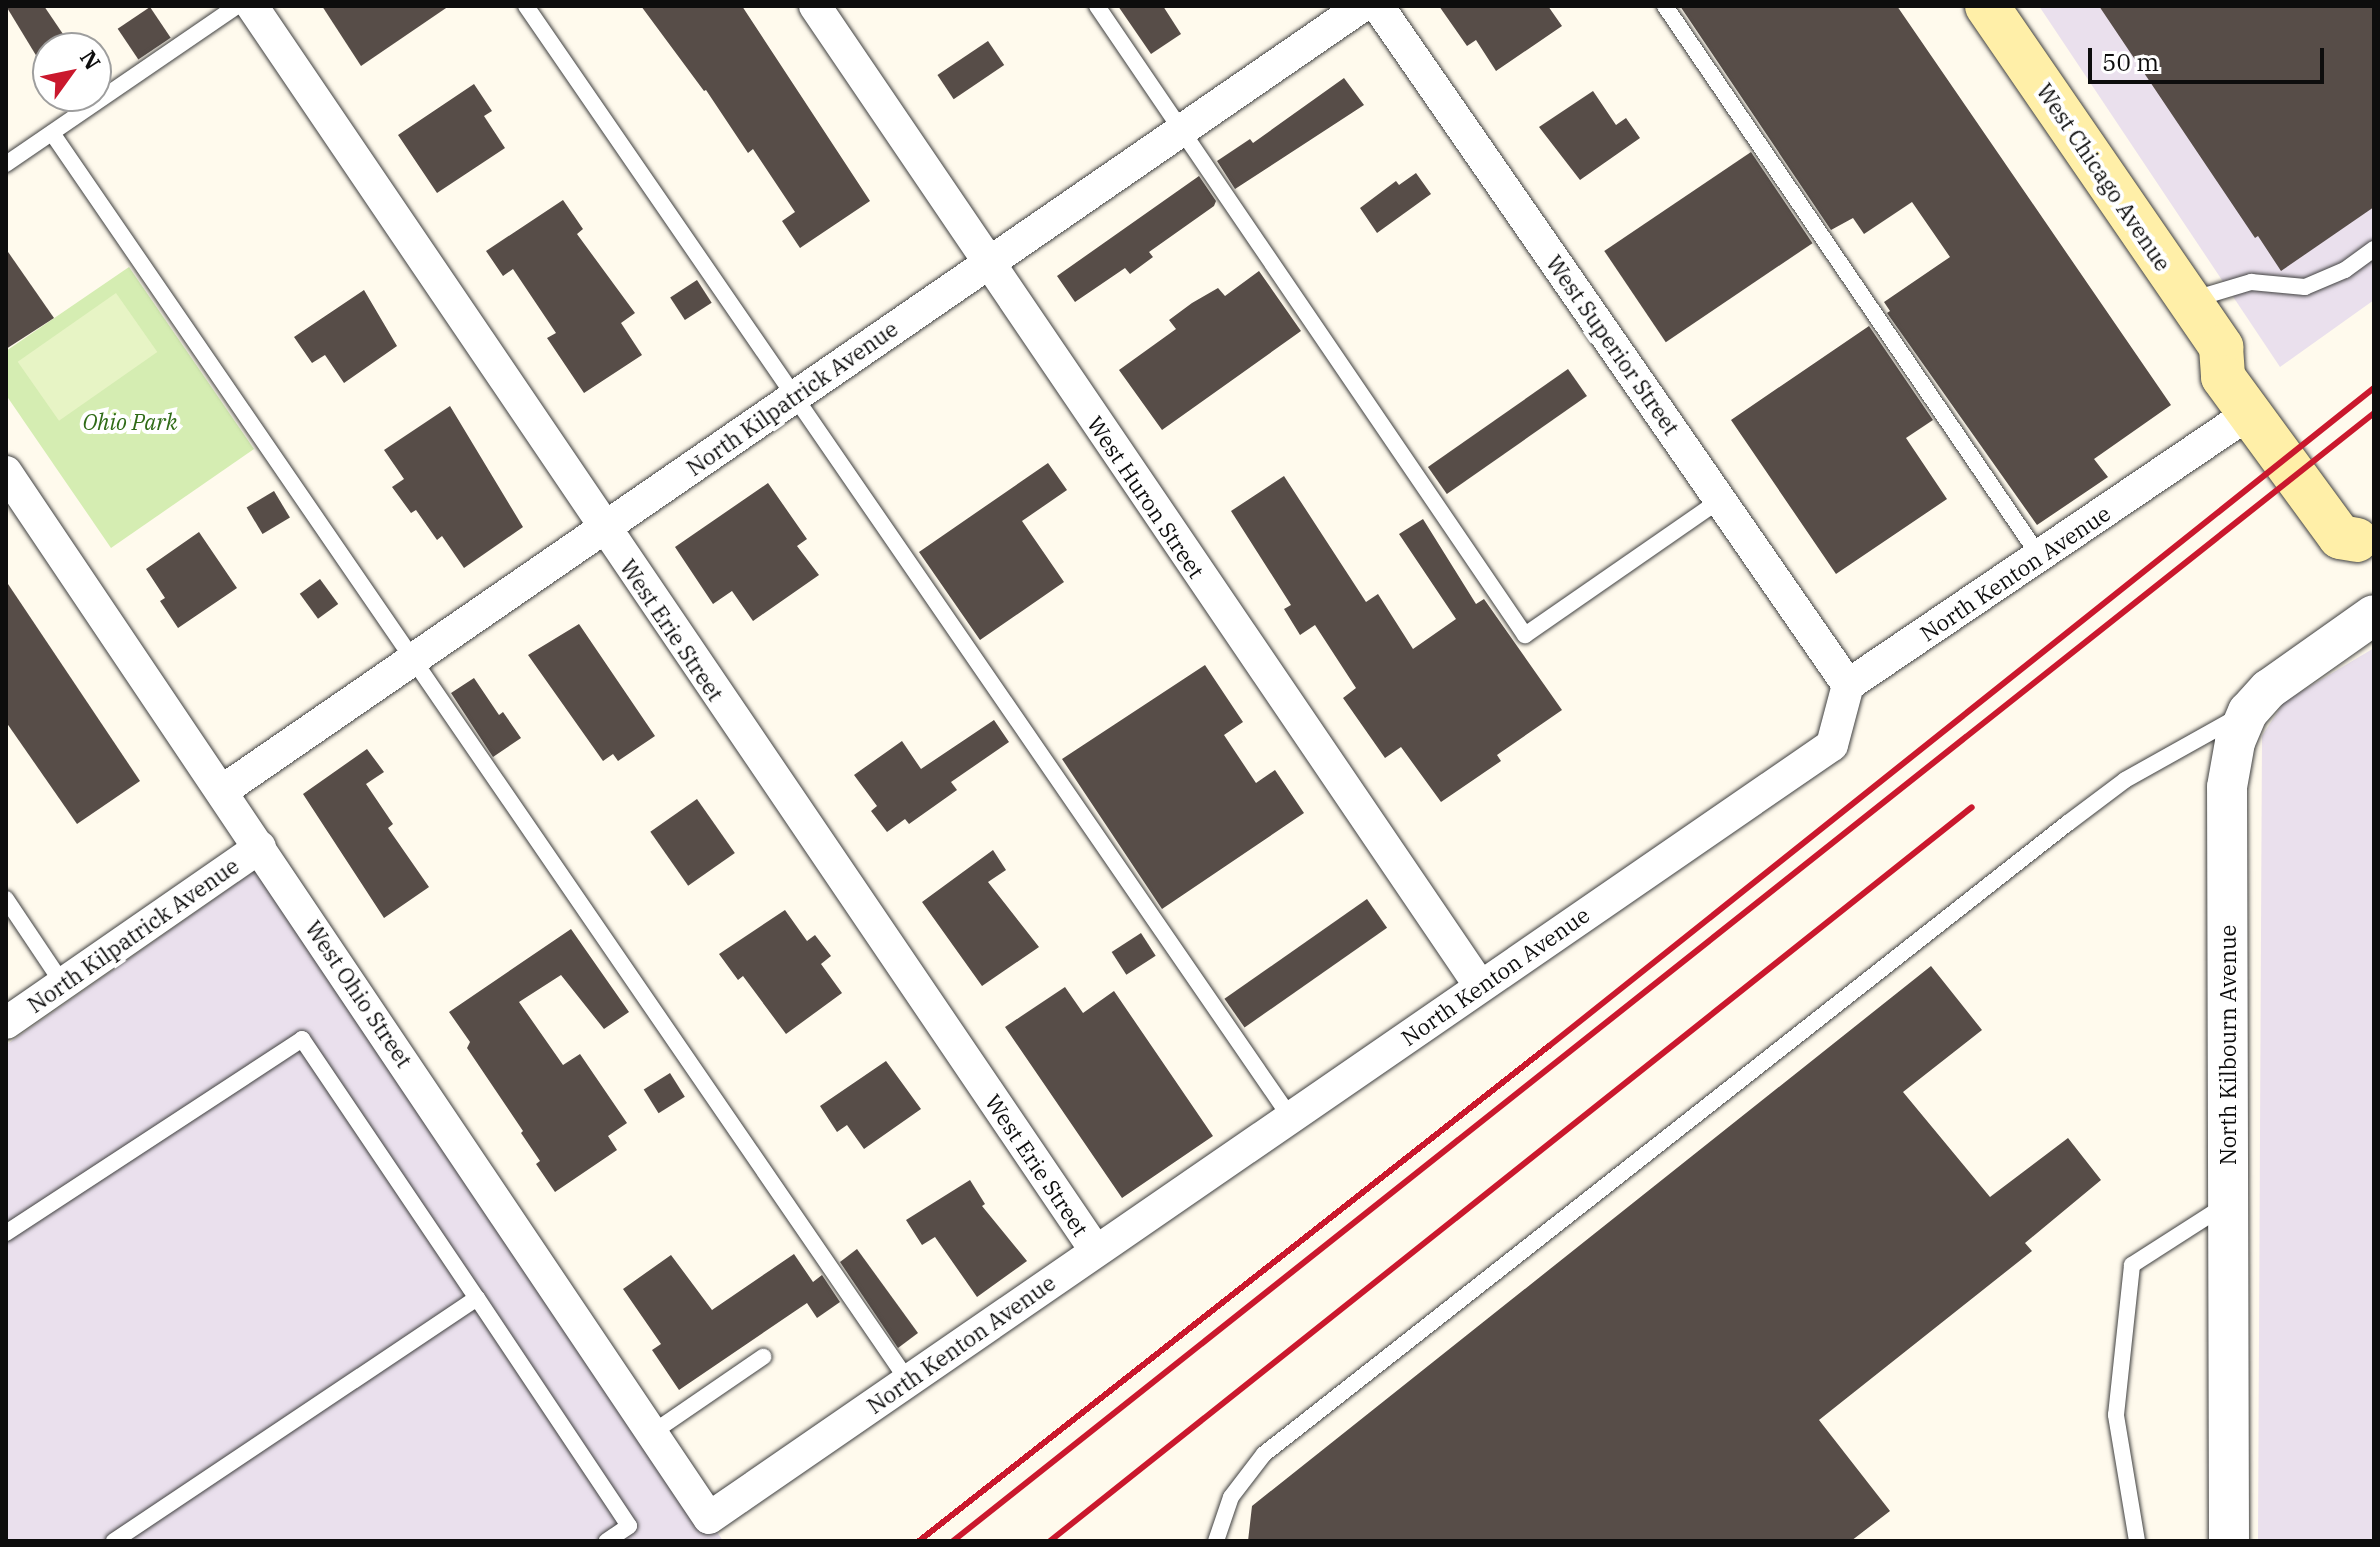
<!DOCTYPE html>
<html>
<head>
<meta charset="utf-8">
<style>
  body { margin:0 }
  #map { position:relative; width:2380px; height:1547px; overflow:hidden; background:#fffaed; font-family:"IBM Plex Serif",serif }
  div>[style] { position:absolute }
  .industrial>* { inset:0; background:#eae0ed }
  .green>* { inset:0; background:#d5edb2 }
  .pitch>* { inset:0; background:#e7f4c5; transform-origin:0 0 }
  .building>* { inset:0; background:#574d48; transform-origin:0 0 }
  .roads { filter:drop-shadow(0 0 2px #404040) drop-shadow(0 0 2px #404040) }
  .service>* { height:16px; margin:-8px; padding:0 8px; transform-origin:8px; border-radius:8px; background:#fff }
  .minor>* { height:32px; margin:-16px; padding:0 16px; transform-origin:16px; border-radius:16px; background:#fff }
  .tertiary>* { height:40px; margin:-20px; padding:0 20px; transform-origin:20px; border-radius:20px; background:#fff }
  .secondary>* { height:44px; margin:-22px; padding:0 22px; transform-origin:22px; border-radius:22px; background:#ffefa8 }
  .rail>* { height:6px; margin:-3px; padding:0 3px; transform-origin:3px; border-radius:3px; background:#ca182d }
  span { translate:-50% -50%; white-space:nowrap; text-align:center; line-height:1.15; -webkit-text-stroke:8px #fff; paint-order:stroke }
  .street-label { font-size:22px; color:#0d0d0d }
  .park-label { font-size:22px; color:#2f6b17; font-style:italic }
  .frame { position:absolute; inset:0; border:8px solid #0d0d0d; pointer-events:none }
  .north { position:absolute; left:32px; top:32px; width:80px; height:80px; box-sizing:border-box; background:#fff; border:2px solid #9e9e9e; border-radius:50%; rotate:57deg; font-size:22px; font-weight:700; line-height:32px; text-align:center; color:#0d0d0d }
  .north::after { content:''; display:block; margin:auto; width:28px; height:36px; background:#ca182d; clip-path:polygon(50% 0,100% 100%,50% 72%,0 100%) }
  .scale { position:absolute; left:2088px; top:48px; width:236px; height:36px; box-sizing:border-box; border:4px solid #0d0d0d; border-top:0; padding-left:10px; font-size:24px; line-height:28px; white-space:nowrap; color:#0d0d0d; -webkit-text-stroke:6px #fff; paint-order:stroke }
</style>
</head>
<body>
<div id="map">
  <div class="industrial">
    <i style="clip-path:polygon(2039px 6px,2374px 6px,2374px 300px,2280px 367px)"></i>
    <i style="clip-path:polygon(2374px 648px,2374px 1541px,2258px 1541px,2262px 736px,2284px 702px)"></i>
    <i style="clip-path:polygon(257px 869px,658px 1442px,723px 1541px,6px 1541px,6px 1045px)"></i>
  </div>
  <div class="green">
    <i style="clip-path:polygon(129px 267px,254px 449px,111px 548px,6px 395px,6px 351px)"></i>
  </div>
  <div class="pitch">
    <i style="left:116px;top:293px;width:72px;height:120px;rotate:55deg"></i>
  </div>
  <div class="building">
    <i style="clip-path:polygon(6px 6px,44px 6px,65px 37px,37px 57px)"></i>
    <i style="clip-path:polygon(322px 6px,449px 6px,361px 66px)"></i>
    <i style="clip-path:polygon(641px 6px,742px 6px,870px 201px,800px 248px,782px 221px,795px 212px,753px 149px,748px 153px,706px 90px,704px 91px)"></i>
    <i style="clip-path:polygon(1118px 6px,1163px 6px,1181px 34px,1151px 54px)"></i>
    <i style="clip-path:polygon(1439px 6px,1548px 6px,1562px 26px,1496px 71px,1476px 40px,1467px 46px)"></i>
    <i style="clip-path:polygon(1680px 6px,1897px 6px,2171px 405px,2094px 459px,2108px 477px,2037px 525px,1887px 313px,1890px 311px,1884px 302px,1950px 257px,1912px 202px,1864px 234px,1853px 218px,1831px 230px)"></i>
    <i style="clip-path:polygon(2099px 6px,2374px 6px,2374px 207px,2281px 271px,2258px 236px,2255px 238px)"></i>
    <i style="left:150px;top:7px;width:37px;height:39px;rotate:56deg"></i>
    <i style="left:988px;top:41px;width:29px;height:61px;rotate:56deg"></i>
    <i style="clip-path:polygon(1344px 78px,1364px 105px,1235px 189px,1217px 161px,1250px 139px,1253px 143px)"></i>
    <i style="clip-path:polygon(474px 84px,492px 111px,484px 116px,505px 148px,437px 193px,398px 135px)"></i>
    <i style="clip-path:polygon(1593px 91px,1616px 125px,1626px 118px,1640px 138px,1580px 180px,1539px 127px)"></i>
    <i style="left:1751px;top:152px;width:110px;height:177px;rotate:56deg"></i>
    <i style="clip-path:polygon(1416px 173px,1431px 194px,1377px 233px,1360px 208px,1396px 181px,1399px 185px)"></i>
    <i style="clip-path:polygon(1199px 176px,1216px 201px,1214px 206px,1149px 252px,1153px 257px,1130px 274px,1125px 268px,1075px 302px,1057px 276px)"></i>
    <i style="clip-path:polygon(563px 200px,583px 229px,577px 234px,635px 313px,621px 323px,642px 355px,584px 393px,547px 338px,556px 333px,513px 269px,503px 276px,486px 251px)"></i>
    <i style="clip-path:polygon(6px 249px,54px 318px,6px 349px)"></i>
    <i style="clip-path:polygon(1259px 271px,1301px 331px,1162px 430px,1119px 370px,1176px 329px,1169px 320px,1192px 303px,1218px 288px,1225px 296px)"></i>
    <i style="left:697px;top:280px;width:27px;height:32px;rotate:57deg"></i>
    <i style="clip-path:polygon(364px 290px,397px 346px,344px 383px,325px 355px,312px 363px,294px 337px)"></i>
    <i style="clip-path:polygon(1869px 326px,1933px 420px,1906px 438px,1947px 499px,1836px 574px,1731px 420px)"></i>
    <i style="left:1568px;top:369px;width:33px;height:171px;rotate:55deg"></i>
    <i style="clip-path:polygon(450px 406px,523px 527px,464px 568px,442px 536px,437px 540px,416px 510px,411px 513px,392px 487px,404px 479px,384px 450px)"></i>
    <i style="clip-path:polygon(1048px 463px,1067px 490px,1022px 521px,1064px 582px,980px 640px,919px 552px)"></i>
    <i style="clip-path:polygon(1284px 476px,1366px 602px,1378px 594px,1413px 649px,1456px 619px,1399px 534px,1423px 519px,1476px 604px,1484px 599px,1562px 710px,1497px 755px,1501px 761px,1441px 802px,1401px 747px,1385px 758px,1343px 698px,1356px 688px,1315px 625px,1300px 635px,1284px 609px,1291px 605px,1231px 511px)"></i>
    <i style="clip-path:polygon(768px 483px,807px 539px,797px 546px,819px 575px,753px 621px,732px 591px,713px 604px,675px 547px)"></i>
    <i style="left:274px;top:491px;width:31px;height:32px;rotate:59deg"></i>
    <i style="clip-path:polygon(199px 532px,237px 588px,178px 628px,160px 601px,165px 598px,146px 569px)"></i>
    <i style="left:320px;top:579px;width:31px;height:25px;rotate:54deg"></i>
    <i style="clip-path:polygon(6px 581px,140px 781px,77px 824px,6px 722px)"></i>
    <i style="clip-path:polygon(579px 624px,655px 736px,618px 761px,613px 754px,603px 761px,528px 655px)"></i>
    <i style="clip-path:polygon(1205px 665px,1243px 722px,1224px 735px,1256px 783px,1275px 770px,1304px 813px,1162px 909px,1062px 759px)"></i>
    <i style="clip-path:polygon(474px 678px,499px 715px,503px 712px,521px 738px,493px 757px,451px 693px)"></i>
    <i style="clip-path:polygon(994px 720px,1009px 742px,951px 782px,957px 790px,909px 824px,905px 819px,887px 832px,871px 811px,877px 806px,854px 775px,902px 741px,921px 769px)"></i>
    <i style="clip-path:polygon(367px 749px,384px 772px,366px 784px,393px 824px,388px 828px,429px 887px,384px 918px,303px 794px)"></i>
    <i style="left:697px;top:799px;width:66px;height:57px;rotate:55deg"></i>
    <i style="clip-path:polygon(993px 850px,1006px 870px,988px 882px,1039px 947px,982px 986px,922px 902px)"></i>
    <i style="left:1367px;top:899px;width:35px;height:174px;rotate:55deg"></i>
    <i style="clip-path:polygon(785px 910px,807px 941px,815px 935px,831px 956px,821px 964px,842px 993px,786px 1034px,743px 976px,738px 980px,719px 954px)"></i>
    <i style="clip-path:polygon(571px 929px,629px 1012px,604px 1029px,561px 975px,519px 1002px,563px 1065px,580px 1054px,627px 1123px,608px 1136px,617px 1150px,555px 1192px,536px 1164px,540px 1161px,521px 1133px,523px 1131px,467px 1048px,470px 1042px,449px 1012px)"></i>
    <i style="left:1141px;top:933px;width:27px;height:35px;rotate:57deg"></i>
    <i style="clip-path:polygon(1931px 966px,1982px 1030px,1903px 1092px,1990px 1197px,2068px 1138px,2101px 1180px,2025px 1243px,2032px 1251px,1819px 1420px,1890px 1511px,1851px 1541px,1248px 1541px,1252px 1506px)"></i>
    <i style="clip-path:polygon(1065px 987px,1083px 1013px,1114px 991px,1213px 1136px,1122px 1198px,1005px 1027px)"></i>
    <i style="clip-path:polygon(886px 1061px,921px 1109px,864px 1149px,847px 1125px,837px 1132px,820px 1106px)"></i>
    <i style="left:670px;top:1073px;width:28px;height:31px;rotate:58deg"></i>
    <i style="clip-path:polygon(970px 1180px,985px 1204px,982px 1206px,1027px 1261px,977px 1297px,935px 1237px,922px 1245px,906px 1220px)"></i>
    <i style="clip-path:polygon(857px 1249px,918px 1333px,898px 1348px,840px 1262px)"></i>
    <i style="clip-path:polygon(794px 1254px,813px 1282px,822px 1275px,840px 1302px,817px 1318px,807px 1303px,679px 1390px,652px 1350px,661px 1344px,623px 1289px,671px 1255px,712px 1310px)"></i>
  </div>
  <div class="roads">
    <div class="service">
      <i style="left:526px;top:6px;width:1348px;rotate:55.48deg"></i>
      <i style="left:1097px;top:6px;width:761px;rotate:55.77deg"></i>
      <i style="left:1525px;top:635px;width:237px;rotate:-34.7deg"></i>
      <i style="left:1665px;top:6px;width:667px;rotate:55.76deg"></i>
      <i style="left:52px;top:133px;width:1513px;rotate:55.55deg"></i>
      <i style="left:6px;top:164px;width:280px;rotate:-34.4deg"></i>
      <i style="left:2191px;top:300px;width:63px;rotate:-16.7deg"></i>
      <i style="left:2251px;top:282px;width:54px;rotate:5.3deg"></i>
      <i style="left:2305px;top:287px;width:43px;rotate:-23deg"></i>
      <i style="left:2345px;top:270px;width:36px;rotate:-36deg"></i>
      <i style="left:6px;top:899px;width:102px;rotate:56.2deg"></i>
      <i style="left:6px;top:1233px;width:354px;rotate:-33.2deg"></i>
      <i style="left:302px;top:1039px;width:313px;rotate:56deg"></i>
      <i style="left:477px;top:1298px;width:437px;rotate:146.2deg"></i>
      <i style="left:477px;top:1298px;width:274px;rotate:56.3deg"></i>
      <i style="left:629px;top:1526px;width:27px;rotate:146deg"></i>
      <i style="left:652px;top:1433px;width:135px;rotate:-34.4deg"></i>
      <i style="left:1216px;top:1541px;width:46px;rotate:-71.2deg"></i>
      <i style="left:1231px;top:1497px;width:54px;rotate:-52.5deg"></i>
      <i style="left:1264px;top:1454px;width:1022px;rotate:-38.13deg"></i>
      <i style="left:2068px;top:823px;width:71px;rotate:-37deg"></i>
      <i style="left:2125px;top:780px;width:127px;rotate:-29.2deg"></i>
      <i style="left:2137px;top:1541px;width:128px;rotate:-99.5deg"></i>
      <i style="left:2116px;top:1415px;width:151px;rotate:-83.9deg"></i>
      <i style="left:2132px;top:1265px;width:113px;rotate:-32.7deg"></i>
    </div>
    <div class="minor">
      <i style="left:252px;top:6px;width:1504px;rotate:55.87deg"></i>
      <i style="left:815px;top:6px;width:1184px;rotate:55.84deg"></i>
      <i style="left:1378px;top:6px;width:826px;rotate:55.31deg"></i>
      <i style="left:6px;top:472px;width:1260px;rotate:56.1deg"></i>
      <i style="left:709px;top:1518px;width:1363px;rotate:-34.54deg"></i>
      <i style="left:1832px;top:745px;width:62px;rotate:-75.1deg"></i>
      <i style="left:1848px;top:685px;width:484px;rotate:-34.1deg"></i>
      <i style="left:222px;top:791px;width:1384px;rotate:-34.55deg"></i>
      <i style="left:6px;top:1023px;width:309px;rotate:-34.7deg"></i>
    </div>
    <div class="tertiary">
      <i style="left:2229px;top:1541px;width:754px;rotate:-90.15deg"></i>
      <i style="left:2227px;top:787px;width:46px;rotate:-79.9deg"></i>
      <i style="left:2235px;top:742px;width:33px;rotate:-67deg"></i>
      <i style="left:2248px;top:712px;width:31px;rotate:-48deg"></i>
      <i style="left:2269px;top:689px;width:128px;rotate:-35.2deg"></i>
    </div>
    <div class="secondary">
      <i style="left:1987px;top:6px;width:414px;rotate:55.5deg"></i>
      <i style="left:2221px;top:347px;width:30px;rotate:86deg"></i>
      <i style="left:2223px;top:377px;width:198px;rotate:53.8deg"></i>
      <i style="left:2340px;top:537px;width:17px;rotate:10deg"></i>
    </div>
  </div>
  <div class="rail">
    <i style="left:919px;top:1541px;width:801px;rotate:-38.16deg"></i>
    <i style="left:1549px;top:1046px;width:1055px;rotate:-38.58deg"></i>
    <i style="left:953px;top:1541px;width:1814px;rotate:-38.44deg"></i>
    <i style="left:1050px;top:1541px;width:1178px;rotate:-38.52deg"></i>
  </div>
  <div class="street-label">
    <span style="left:2104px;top:177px;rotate:56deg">West Chicago Avenue</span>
    <span style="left:1613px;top:345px;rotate:55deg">West Superior Street</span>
    <span style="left:792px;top:398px;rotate:-35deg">North Kilpatrick Avenue</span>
    <span style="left:1146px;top:497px;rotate:56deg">West Huron Street</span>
    <span style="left:2015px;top:573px;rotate:-34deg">North Kenton Avenue</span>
    <span style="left:672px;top:630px;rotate:56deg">West Erie Street</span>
    <span style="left:133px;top:935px;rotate:-35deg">North Kilpatrick Avenue</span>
    <span style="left:1495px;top:976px;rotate:-35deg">North Kenton Avenue</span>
    <span style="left:359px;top:994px;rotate:56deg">West Ohio Street</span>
    <span style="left:2228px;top:1045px;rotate:-90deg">North Kilbourn Avenue</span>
    <span style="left:1037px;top:1165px;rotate:56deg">West Erie Street</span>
    <span style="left:961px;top:1344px;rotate:-35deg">North Kenton Avenue</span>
  </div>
  <div class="park-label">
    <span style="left:130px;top:422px">Ohio Park</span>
  </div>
  <div class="frame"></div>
  <div class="north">N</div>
  <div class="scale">50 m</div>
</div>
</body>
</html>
